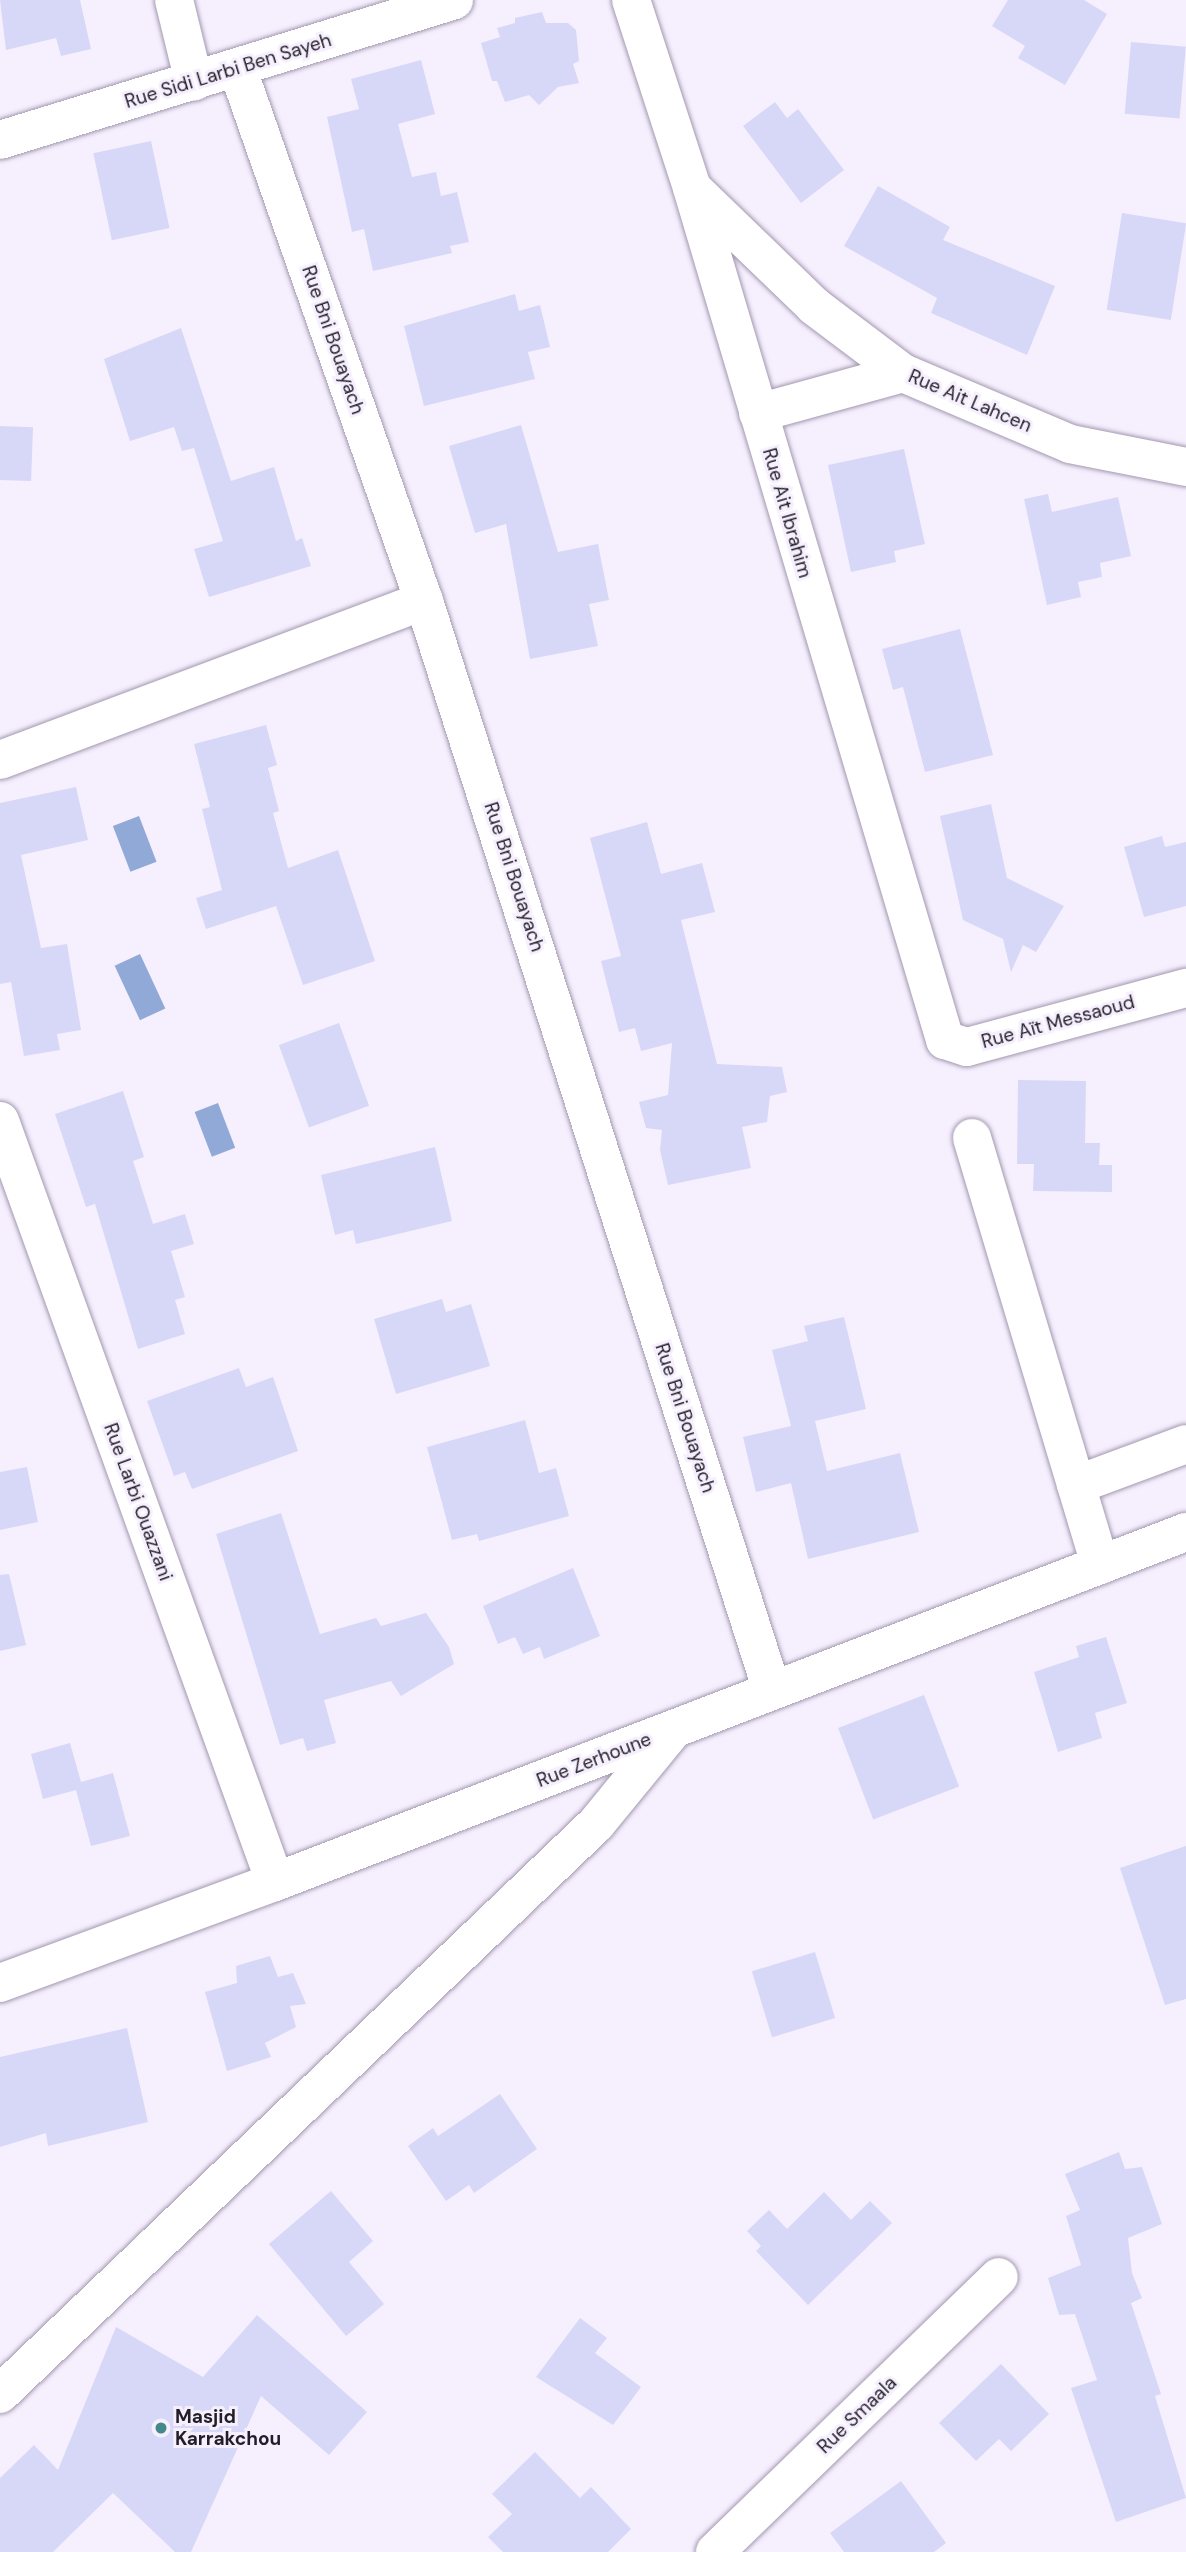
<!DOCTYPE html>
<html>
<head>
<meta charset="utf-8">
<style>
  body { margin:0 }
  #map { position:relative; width:1186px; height:2552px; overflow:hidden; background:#f6effe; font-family:"DM Sans",sans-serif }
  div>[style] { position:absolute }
  .water>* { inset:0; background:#91a9d6; transform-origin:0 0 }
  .building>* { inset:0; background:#d7d8f7; transform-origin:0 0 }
  .roads { filter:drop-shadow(0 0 2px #a298af) drop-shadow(0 0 2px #a298af) }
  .minor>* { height:38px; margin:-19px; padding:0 19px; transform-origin:19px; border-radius:19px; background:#fff }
  .dots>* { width:19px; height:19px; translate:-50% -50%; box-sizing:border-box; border:4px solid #f6effe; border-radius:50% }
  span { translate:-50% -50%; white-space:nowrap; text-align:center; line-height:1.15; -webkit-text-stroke:6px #f6effe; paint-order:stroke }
  .street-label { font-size:19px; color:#221e27 }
  .poi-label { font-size:19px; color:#221e27; font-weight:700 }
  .left { translate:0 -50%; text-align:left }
</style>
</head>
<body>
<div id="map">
  <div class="water">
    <i style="left:139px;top:816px;width:49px;height:28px;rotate:69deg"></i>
    <i style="left:140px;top:954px;width:60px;height:28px;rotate:65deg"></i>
    <i style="left:218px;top:1103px;width:48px;height:25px;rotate:69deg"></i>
  </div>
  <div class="building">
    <i style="clip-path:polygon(0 0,80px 0,91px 49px,61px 56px,56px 38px,6px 50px)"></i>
    <i style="clip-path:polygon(1008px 0,1084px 0,1107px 14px,1065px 85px,1018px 58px,1025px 46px,992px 26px)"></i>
    <i style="clip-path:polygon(542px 12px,546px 23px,568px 23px,576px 30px,579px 61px,573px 64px,579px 83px,558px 87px,539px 105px,529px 95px,505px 102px,497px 81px,492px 81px,481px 43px,500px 37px,497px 28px,515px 23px,515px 18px)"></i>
    <i style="left:1131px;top:42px;width:55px;height:72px;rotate:5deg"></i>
    <i style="clip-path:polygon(421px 60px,435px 114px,398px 124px,412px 177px,436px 172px,441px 196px,457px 192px,469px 242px,450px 246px,452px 253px,373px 271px,364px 229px,352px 232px,327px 117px,359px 109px,351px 79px)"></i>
    <i style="clip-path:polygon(775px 102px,787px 118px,798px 109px,844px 170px,801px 203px,743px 126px)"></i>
    <i style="left:151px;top:141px;width:89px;height:59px;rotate:78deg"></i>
    <i style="clip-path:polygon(878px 186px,950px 227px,943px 240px,1055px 286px,1027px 355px,931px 313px,937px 298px,844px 246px)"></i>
    <i style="left:1122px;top:213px;width:65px;height:98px;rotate:9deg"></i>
    <i style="clip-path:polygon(515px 294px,519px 311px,540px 305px,550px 347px,528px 352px,535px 379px,424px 406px,404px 326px)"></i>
    <i style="clip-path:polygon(181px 328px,231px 481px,274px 467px,296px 541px,302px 538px,311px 566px,209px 597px,194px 549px,223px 541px,194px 448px,182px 451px,174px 427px,130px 441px,104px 359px)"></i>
    <i style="clip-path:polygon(521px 425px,558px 552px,598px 544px,609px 600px,589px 604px,598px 646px,530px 659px,506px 524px,475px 533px,449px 446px)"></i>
    <i style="left:0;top:426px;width:33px;height:54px;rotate:2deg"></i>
    <i style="clip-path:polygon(904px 449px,925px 544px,894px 551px,896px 562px,851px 572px,828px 465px)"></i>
    <i style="clip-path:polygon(1048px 494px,1052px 512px,1118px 497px,1131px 556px,1100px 563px,1102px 577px,1078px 582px,1081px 597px,1047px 605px,1024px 499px)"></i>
    <i style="clip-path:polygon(960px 629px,993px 755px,925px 772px,903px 687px,893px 690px,882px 649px)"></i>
    <i style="clip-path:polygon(266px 725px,277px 765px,268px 768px,279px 811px,273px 813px,288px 868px,338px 850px,375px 961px,303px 985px,276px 906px,206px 929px,196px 898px,222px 890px,202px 809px,210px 807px,194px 744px)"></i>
    <i style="clip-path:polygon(76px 787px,88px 840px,21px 855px,41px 948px,67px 944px,81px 1030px,57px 1034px,60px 1050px,24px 1056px,11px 982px,0 984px,0 803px)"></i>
    <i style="clip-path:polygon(991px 804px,1007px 878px,1064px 906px,1036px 952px,1023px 945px,1011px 972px,1003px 939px,963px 920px,940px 816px)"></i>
    <i style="clip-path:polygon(647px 822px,661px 874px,702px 863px,715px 912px,681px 920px,717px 1064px,782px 1067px,787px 1092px,770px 1096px,767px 1122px,742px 1127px,751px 1168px,668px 1185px,660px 1150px,662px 1130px,646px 1128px,639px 1102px,668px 1095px,672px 1043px,641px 1051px,635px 1028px,619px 1032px,601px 961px,621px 956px,590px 838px)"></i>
    <i style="clip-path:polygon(1162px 836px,1165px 847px,1186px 842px,1186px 906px,1144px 917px,1124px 847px)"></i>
    <i style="left:339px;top:1023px;width:88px;height:64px;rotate:70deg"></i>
    <i style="clip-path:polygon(1018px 1080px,1086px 1081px,1085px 1143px,1100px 1143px,1099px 1165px,1112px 1165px,1112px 1192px,1033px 1191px,1034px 1164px,1017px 1164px)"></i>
    <i style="clip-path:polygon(123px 1091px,144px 1157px,133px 1161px,153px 1224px,185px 1214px,194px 1244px,171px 1251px,185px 1297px,175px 1300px,185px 1334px,138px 1349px,95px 1204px,86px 1207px,55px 1114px)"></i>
    <i style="clip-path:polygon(435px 1147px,452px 1221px,356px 1244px,353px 1230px,335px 1235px,321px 1175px)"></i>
    <i style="clip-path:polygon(442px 1299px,446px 1312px,471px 1304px,490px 1366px,396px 1394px,374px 1319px)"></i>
    <i style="clip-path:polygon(844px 1317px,866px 1409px,815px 1421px,827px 1471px,900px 1453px,919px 1532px,808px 1559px,791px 1483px,756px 1492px,743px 1437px,791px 1426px,772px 1350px,808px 1341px,804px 1326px)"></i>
    <i style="clip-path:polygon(239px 1368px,246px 1387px,273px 1377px,298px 1451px,192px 1489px,185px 1472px,174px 1476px,147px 1401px)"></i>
    <i style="clip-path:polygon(525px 1420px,539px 1473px,556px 1468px,569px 1516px,479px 1541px,477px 1534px,452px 1540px,427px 1447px)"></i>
    <i style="clip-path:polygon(27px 1467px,38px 1522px,0 1530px,0 1472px)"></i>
    <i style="clip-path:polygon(281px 1513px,320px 1634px,376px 1618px,381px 1626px,426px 1613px,449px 1647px,454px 1664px,401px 1696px,391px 1681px,324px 1700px,336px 1743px,307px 1751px,303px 1738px,280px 1745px,216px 1534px)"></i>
    <i style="clip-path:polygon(573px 1568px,600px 1636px,544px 1659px,540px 1647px,523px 1654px,515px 1637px,498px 1644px,483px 1606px)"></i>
    <i style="clip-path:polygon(9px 1574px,26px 1645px,0 1651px,0 1575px)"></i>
    <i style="clip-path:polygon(1106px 1637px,1127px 1703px,1095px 1713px,1102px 1738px,1058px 1752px,1034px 1672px,1079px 1657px,1076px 1646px)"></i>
    <i style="left:924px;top:1695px;width:98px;height:92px;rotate:69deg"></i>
    <i style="clip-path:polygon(70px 1743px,81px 1782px,113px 1773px,130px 1836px,91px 1846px,76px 1790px,43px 1799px,31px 1754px)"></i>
    <i style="clip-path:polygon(1186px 1846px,1186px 1999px,1165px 2005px,1120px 1868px)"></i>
    <i style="left:815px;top:1952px;width:69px;height:66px;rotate:73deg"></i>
    <i style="clip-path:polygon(270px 1956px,278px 1977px,293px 1973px,306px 2004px,290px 2006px,296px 2027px,265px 2043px,271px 2057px,227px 2071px,205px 1992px,237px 1983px,236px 1966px)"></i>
    <i style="clip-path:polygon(127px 2028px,148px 2122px,48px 2146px,46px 2133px,0 2147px,0 2057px)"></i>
    <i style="clip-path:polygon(500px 2094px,537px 2149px,474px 2193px,469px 2185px,446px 2201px,408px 2146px,433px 2128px,438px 2136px)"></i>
    <i style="clip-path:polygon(1119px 2152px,1125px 2169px,1142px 2167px,1162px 2224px,1128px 2238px,1132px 2273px,1142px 2298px,1131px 2303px,1161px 2394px,1155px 2396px,1186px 2498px,1116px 2522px,1071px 2388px,1097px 2380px,1075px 2314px,1059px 2315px,1048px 2278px,1081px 2265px,1066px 2216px,1080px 2210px,1065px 2174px)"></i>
    <i style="clip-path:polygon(331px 2191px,373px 2241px,349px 2262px,384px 2304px,346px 2336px,269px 2244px)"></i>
    <i style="clip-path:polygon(824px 2192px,851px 2220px,870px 2201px,892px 2223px,808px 2305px,756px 2251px,761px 2246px,747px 2231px,769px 2210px,787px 2229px)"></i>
    <i style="clip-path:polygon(257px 2315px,367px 2412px,329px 2455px,261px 2396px,191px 2552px,175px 2552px,113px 2493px,53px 2552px,0 2552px,0 2478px,34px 2445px,58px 2470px,116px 2327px,203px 2377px)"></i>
    <i style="clip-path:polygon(580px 2318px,607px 2338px,595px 2353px,641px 2387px,613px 2425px,536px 2377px)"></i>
    <i style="clip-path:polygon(1001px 2364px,1049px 2414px,1011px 2451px,999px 2439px,976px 2461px,939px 2423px)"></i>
    <i style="clip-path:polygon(535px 2452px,580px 2498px,591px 2487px,631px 2529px,608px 2552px,503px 2552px,488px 2537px,512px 2514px,492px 2494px)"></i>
    <i style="clip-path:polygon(901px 2481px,946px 2543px,934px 2552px,844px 2552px,830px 2533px)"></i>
  </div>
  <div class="roads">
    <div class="minor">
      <i style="left:174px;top:0;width:84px;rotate:76.3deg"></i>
      <i style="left:631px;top:0;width:198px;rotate:72deg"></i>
      <i style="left:692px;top:188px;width:889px;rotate:73.46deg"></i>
      <i style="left:945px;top:1040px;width:23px;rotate:18deg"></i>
      <i style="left:967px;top:1047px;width:227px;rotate:-15.1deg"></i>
      <i style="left:238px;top:70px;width:563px;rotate:70.7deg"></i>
      <i style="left:424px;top:601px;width:1144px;rotate:72.29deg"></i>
      <i style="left:0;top:140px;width:475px;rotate:-17.1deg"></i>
      <i style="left:693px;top:189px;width:168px;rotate:44deg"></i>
      <i style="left:814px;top:306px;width:111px;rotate:37deg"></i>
      <i style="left:903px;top:373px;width:181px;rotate:23deg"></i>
      <i style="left:1070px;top:444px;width:118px;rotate:11.2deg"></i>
      <i style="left:758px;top:413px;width:150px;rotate:-15.4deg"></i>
      <i style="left:0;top:760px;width:453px;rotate:-20.6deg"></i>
      <i style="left:0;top:1121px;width:809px;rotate:70.13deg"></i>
      <i style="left:972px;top:1138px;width:446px;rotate:73.3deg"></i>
      <i style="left:1076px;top:1485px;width:117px;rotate:-20.4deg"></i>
      <i style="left:0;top:1983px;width:293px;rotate:-20.2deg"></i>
      <i style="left:275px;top:1882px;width:976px;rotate:-21.02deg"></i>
      <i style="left:0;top:2394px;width:825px;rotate:-43.72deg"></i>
      <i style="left:596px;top:1824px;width:122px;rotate:-50.7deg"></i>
      <i style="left:715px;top:2552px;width:395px;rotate:-44.1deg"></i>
    </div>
  </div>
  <div class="dots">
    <i style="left:161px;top:2428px;background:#41898b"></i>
  </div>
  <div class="street-label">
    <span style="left:228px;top:71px;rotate:-17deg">Rue Sidi Larbi Ben Sayeh</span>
    <span style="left:333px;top:340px;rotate:71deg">Rue Bni Bouayach</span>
    <span style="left:970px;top:401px;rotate:23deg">Rue Ait Lahcen</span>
    <span style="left:787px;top:513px;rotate:74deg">Rue Ait Ibrahim</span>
    <span style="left:514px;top:877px;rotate:72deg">Rue Bni Bouayach</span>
    <span style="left:1058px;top:1022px;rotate:-15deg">Rue Aït Messaoud</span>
    <span style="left:685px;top:1418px;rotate:72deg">Rue Bni Bouayach</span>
    <span style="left:138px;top:1502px;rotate:70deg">Rue Larbi Ouazzani</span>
    <span style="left:594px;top:1760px;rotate:-21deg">Rue Zerhoune</span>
    <span style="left:857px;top:2415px;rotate:-44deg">Rue Smaala</span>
  </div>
  <div class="poi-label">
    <span class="left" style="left:175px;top:2428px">Masjid<br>Karrakchou</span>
  </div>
</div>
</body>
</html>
